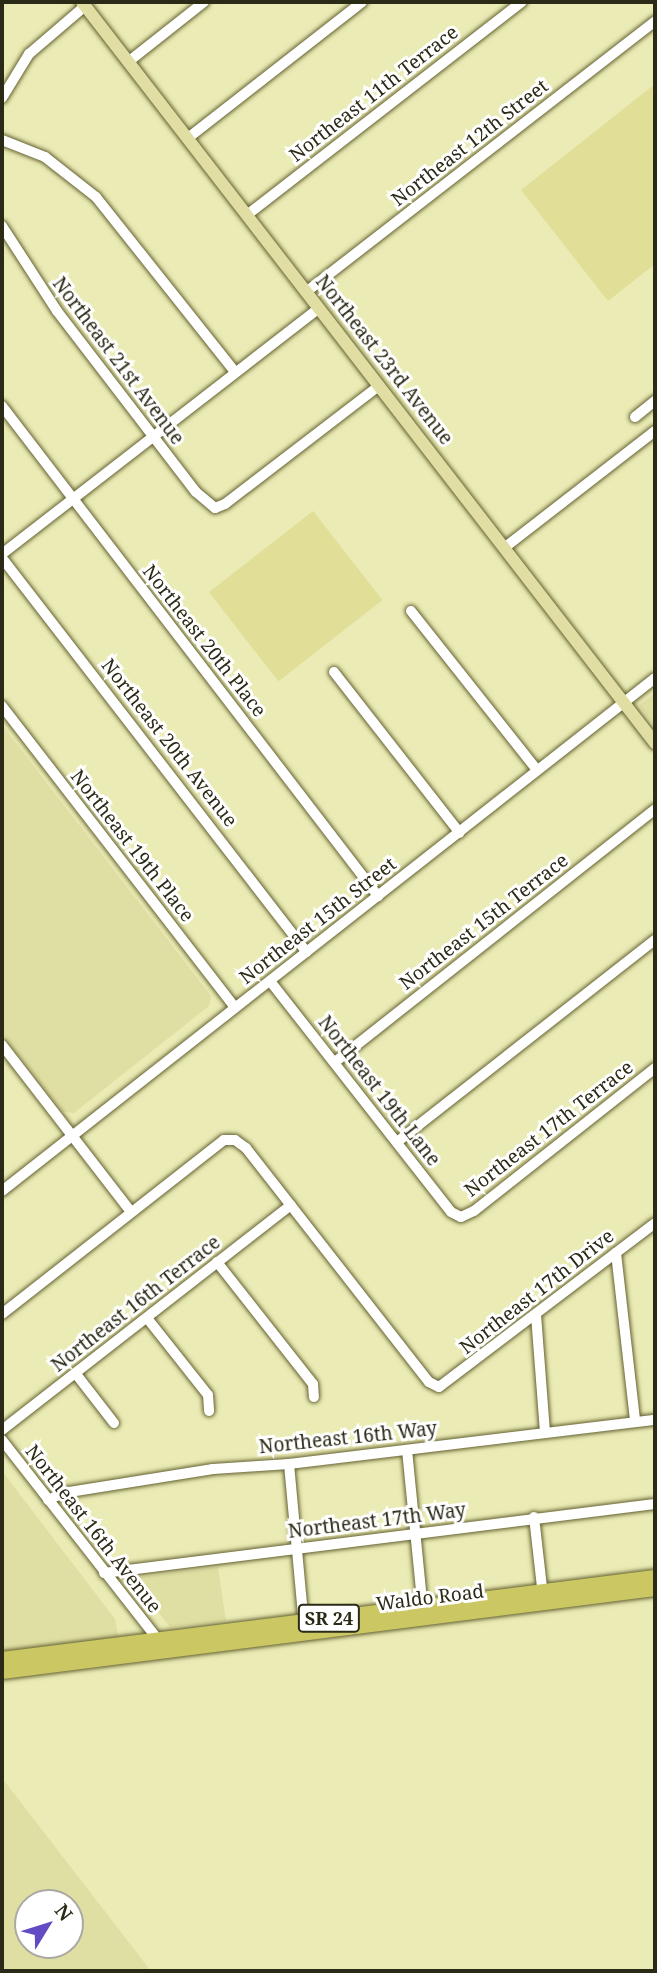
<!DOCTYPE html>
<html>
<head>
<meta charset="utf-8">
<style>
  body { margin:0 }
  #map { position:relative; width:657px; height:1973px; overflow:hidden; background:#ebebb5; font-family:"Noto Serif",serif }
  div>[style] { position:absolute }
  .built>* { inset:0; background:#e0dfa3 }
  .green>* { inset:0; background:#e0de97; transform-origin:0 0 }
  .roads { filter:drop-shadow(0 0 2px #646231) drop-shadow(0 0 2px #646231) }
  .minor>* { height:10px; margin:-5px; padding:0 5px; transform-origin:5px; border-radius:5px; background:#fff }
  .major>* { height:12px; margin:-6px; padding:0 6px; transform-origin:6px; border-radius:6px; background:#e0dea2 }
  .highway>* { height:14px; margin:-7px; padding:0 7px; transform-origin:7px; border-radius:7px; background:#cbc864 }
  span { translate:-50% -50%; white-space:nowrap; text-align:center; line-height:1.15; -webkit-text-stroke:6px #fff; paint-order:stroke }
  .shield-label span { padding:2px 5px; background:#fff; border:2px solid; border-radius:5px; -webkit-text-stroke-width:0 }
  .shield-label { font-size:18px; color:#2b2a16; font-weight:700 }
  .street-label { font-size:19px; color:#2b2a16 }
  .frame { position:absolute; inset:0; border:4px solid #2b2a16; pointer-events:none }
  .north { position:absolute; left:14px; top:1889px; width:70px; height:70px; box-sizing:border-box; background:#fff; border:2px solid #aaaaa2; border-radius:50%; rotate:52deg; font-size:19px; font-weight:700; line-height:28px; text-align:center; color:#2b2a16 }
  .north::after { content:''; display:block; margin:auto; width:24px; height:32px; background:#624bc3; clip-path:polygon(50% 0,100% 100%,50% 72%,0 100%) }
</style>
</head>
<body>
<div id="map">
  <div class="built">
    <i style="clip-path:polygon(655px 693px,655px 727px,639px 705px)"></i>
    <i style="clip-path:polygon(2px 725px,211px 996px,209px 1006px,74px 1113px,63px 1112px,2px 1033px)"></i>
    <i style="clip-path:polygon(2px 1471px,115px 1619px,118px 1637px,2px 1652px)"></i>
    <i style="clip-path:polygon(218px 1567px,226px 1621px,170px 1627px,131px 1578px)"></i>
    <i style="clip-path:polygon(evenodd,2px 1778px,151px 1971px,2px 1971px,2px 1778px,70px 1903px,70px 1945px,28px 1945px,28px 1903px,70px 1903px)"></i>
  </div>
  <div class="green">
    <i style="clip-path:polygon(655px 84px,655px 264px,608px 301px,521px 190px)"></i>
    <i style="left:313px;top:511px;width:113px;height:132px;rotate:52deg"></i>
  </div>
  <div class="roads">
    <div class="minor">
      <i style="left:128px;top:62px;width:97px;rotate:-38.3deg"></i>
      <i style="left:2px;top:98px;width:52px;rotate:-58.5deg"></i>
      <i style="left:29px;top:54px;width:74px;rotate:-40.6deg"></i>
      <i style="left:188px;top:138px;width:221px;rotate:-38deg"></i>
      <i style="left:2px;top:140px;width:46px;rotate:21.6deg"></i>
      <i style="left:45px;top:157px;width:65px;rotate:38.1deg"></i>
      <i style="left:96px;top:197px;width:223px;rotate:51.5deg"></i>
      <i style="left:247px;top:215px;width:348px;rotate:-37.8deg"></i>
      <i style="left:2px;top:226px;width:101px;rotate:57.1deg"></i>
      <i style="left:57px;top:311px;width:228px;rotate:52.5deg"></i>
      <i style="left:196px;top:492px;width:25px;rotate:40deg"></i>
      <i style="left:215px;top:508px;width:11px;rotate:-22deg"></i>
      <i style="left:225px;top:504px;width:194px;rotate:-37.5deg"></i>
      <i style="left:306px;top:292px;width:442px;rotate:-37.8deg"></i>
      <i style="left:2px;top:406px;width:618px;rotate:52.5deg"></i>
      <i style="left:635px;top:417px;width:26px;rotate:-39deg"></i>
      <i style="left:504px;top:548px;width:191px;rotate:-37.8deg"></i>
      <i style="left:2px;top:554px;width:401px;rotate:-37.8deg"></i>
      <i style="left:2px;top:558px;width:498px;rotate:52.3deg"></i>
      <i style="left:411px;top:611px;width:203px;rotate:51.6deg"></i>
      <i style="left:334px;top:672px;width:204px;rotate:52deg"></i>
      <i style="left:2px;top:706px;width:381px;rotate:52.3deg"></i>
      <i style="left:270px;top:981px;width:293px;rotate:51.9deg"></i>
      <i style="left:451px;top:1212px;width:11px;rotate:27deg"></i>
      <i style="left:461px;top:1217px;width:14px;rotate:-25deg"></i>
      <i style="left:474px;top:1211px;width:231px;rotate:-38.3deg"></i>
      <i style="left:2px;top:1045px;width:211px;rotate:52.3deg"></i>
      <i style="left:335px;top:1062px;width:408px;rotate:-38.3deg"></i>
      <i style="left:397px;top:1142px;width:328px;rotate:-38.1deg"></i>
      <i style="left:2px;top:1191px;width:830px;rotate:-38.15deg"></i>
      <i style="left:616px;top:1253px;width:169px;rotate:83.5deg"></i>
      <i style="left:217px;top:1262px;width:155px;rotate:51.8deg"></i>
      <i style="left:313px;top:1384px;width:13px;rotate:86deg"></i>
      <i style="left:2px;top:1314px;width:282px;rotate:-38.1deg"></i>
      <i style="left:224px;top:1140px;width:11px"></i>
      <i style="left:235px;top:1140px;width:14px;rotate:36deg"></i>
      <i style="left:246px;top:1148px;width:297px;rotate:52deg"></i>
      <i style="left:429px;top:1382px;width:11px;rotate:27deg"></i>
      <i style="left:439px;top:1387px;width:271px;rotate:-37.2deg"></i>
      <i style="left:536px;top:1315px;width:116px;rotate:85.6deg"></i>
      <i style="left:147px;top:1318px;width:98px;rotate:51.6deg"></i>
      <i style="left:208px;top:1395px;width:16px;rotate:86deg"></i>
      <i style="left:76px;top:1374px;width:62px;rotate:52.2deg"></i>
      <i style="left:2px;top:1430px;width:366px;rotate:-37.9deg"></i>
      <i style="left:2px;top:1440px;width:255px;rotate:52deg"></i>
      <i style="left:407px;top:1450px;width:161px;rotate:84.3deg"></i>
      <i style="left:289px;top:1464px;width:164px;rotate:84.7deg"></i>
      <i style="left:48px;top:1500px;width:17px;rotate:-25deg"></i>
      <i style="left:63px;top:1493px;width:152px;rotate:-9.1deg"></i>
      <i style="left:213px;top:1469px;width:76px;rotate:-3.8deg"></i>
      <i style="left:289px;top:1464px;width:369px;rotate:-6.9deg"></i>
      <i style="left:534px;top:1517px;width:80px;rotate:83.5deg"></i>
      <i style="left:104px;top:1573px;width:555px;rotate:-7.14deg"></i>
    </div>
    <div class="major">
      <i style="left:82px;top:2px;width:937px;rotate:52.29deg"></i>
    </div>
    <div class="highway">
      <i style="left:2px;top:1659px;width:658px;rotate:-7.16deg"></i>
      <i style="left:2px;top:1672px;width:658px;rotate:-7.24deg"></i>
    </div>
  </div>
  <div class="shield-label">
    <span style="left:329px;top:1618px">SR 24</span>
  </div>
  <div class="street-label">
    <span style="left:374px;top:94px;rotate:-38deg">Northeast 11th Terrace</span>
    <span style="left:470px;top:143px;rotate:-38deg">Northeast 12th Street</span>
    <span style="left:384px;top:360px;rotate:52deg">Northeast 23rd Avenue</span>
    <span style="left:118px;top:361px;rotate:53deg">Northeast 21st Avenue</span>
    <span style="left:204px;top:641px;rotate:52deg">Northeast 20th Place</span>
    <span style="left:169px;top:743px;rotate:52deg">Northeast 20th Avenue</span>
    <span style="left:132px;top:846px;rotate:52deg">Northeast 19th Place</span>
    <span style="left:318px;top:921px;rotate:-38deg">Northeast 15th Street</span>
    <span style="left:484px;top:922px;rotate:-38deg">Northeast 15th Terrace</span>
    <span style="left:379px;top:1091px;rotate:52deg">Northeast 19th Lane</span>
    <span style="left:549px;top:1129px;rotate:-38deg">Northeast 17th Terrace</span>
    <span style="left:537px;top:1292px;rotate:-38deg">Northeast 17th Drive</span>
    <span style="left:136px;top:1304px;rotate:-38deg">Northeast 16th Terrace</span>
    <span style="left:348px;top:1438px;rotate:-6deg">Northeast 16th Way</span>
    <span style="left:377px;top:1521px;rotate:-7deg">Northeast 17th Way</span>
    <span style="left:93px;top:1529px;rotate:52deg">Northeast 16th Avenue</span>
    <span style="left:430px;top:1598px;rotate:-7deg">Waldo Road</span>
  </div>
  <div class="frame"></div>
  <div class="north">N</div>
</div>
</body>
</html>
